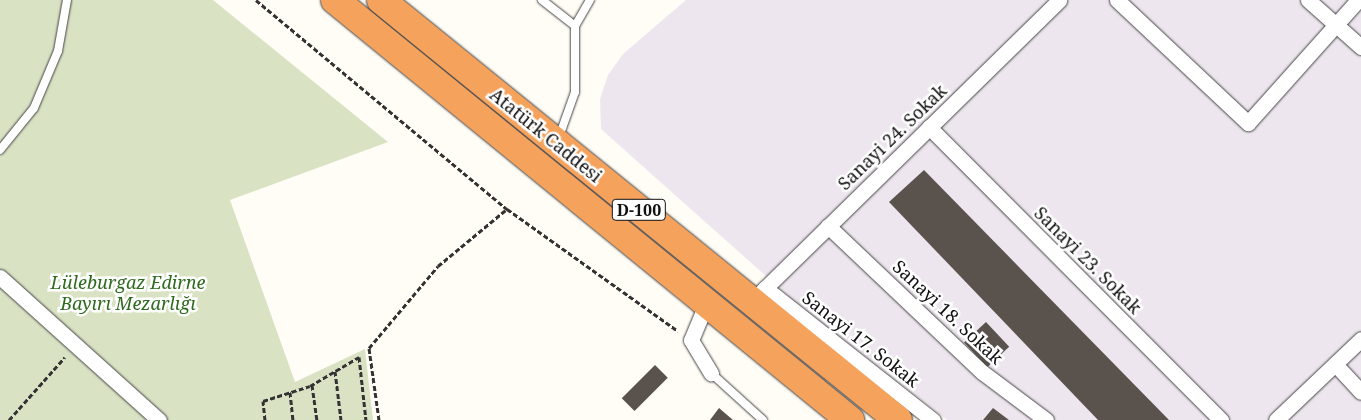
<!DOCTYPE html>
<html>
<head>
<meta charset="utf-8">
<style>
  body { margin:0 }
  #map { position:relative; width:1361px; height:420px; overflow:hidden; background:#fffdf5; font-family:"Noto Serif",serif }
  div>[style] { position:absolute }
  .industrial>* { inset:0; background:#eee6ef }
  .cemetery>* { inset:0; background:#d9e3c4 }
  .building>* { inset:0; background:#5a524d; transform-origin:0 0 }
  .path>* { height:3px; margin-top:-1.5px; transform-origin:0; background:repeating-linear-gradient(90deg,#333 0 5px,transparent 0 7.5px) }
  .roads { filter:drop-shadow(0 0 1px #444) drop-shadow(0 0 1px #444) }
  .lane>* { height:8px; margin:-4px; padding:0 4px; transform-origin:4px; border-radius:4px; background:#fff }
  .street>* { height:15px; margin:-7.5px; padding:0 7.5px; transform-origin:7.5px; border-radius:7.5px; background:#fff }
  .highway>* { height:28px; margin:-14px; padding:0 14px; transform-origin:14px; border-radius:14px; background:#f5a25d }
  span { translate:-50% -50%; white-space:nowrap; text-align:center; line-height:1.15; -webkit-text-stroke:5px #fff; paint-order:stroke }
  .shield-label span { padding:1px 4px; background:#fff; border:1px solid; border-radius:4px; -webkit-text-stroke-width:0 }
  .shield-label { font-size:16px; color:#111; font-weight:700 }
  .street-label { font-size:18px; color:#111 }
  .park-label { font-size:18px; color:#2f6b1f; font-style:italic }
</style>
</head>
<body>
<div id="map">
  <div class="industrial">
    <i style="clip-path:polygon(686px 0,1361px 0,1361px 420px,947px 420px,795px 302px,601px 129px,600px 99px,608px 75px,623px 54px)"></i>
  </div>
  <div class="cemetery">
    <i style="clip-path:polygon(0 0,213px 0,388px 142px,230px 200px,295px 382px,365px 349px,373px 420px,0 420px)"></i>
  </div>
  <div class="building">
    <i style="clip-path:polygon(924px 170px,1169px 420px,1098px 420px,889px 202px)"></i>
    <i style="left:986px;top:322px;width:34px;height:30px;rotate:47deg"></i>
    <i style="left:655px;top:365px;width:18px;height:47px;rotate:45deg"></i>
    <i style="clip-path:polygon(719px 408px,733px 420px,710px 420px)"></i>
    <i style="clip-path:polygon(993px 408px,1009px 420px,983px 420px)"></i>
  </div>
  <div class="path">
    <i style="left:256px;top:0;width:327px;rotate:39.8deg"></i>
    <i style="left:507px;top:209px;width:210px;rotate:35.5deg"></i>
    <i style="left:335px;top:371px;width:49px;rotate:83deg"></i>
    <i style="left:312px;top:385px;width:35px;rotate:82deg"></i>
    <i style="left:290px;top:392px;width:28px;rotate:84deg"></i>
    <i style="left:9px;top:420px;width:84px;rotate:-48.4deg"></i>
    <i style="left:265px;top:420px;width:19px;rotate:-96deg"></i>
    <i style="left:263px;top:401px;width:49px;rotate:-17.7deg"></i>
    <i style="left:310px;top:386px;width:57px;rotate:-30.6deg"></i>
    <i style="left:359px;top:357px;width:63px;rotate:83.7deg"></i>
    <i style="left:379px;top:420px;width:73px;rotate:-97.9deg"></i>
    <i style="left:369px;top:348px;width:107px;rotate:-49.9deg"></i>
    <i style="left:438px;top:266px;width:89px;rotate:-39.6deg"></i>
  </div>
  <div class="roads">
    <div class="lane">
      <i style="left:542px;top:0;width:42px;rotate:38.2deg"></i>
      <i style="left:575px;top:26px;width:66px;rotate:90deg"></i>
      <i style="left:575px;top:92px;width:48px;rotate:109.6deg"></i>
      <i style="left:575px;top:26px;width:30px;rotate:-60deg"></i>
      <i style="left:0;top:150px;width:54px;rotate:-51deg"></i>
      <i style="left:34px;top:108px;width:62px;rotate:-67.2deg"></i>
      <i style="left:58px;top:51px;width:52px;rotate:-80deg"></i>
      <i style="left:711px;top:373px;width:70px;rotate:42.1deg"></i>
    </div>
    <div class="street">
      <i style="left:1117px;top:0;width:180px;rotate:43.2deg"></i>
      <i style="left:1248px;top:123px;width:165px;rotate:-48.2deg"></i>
      <i style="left:1308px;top:0;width:71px;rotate:41.6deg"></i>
      <i style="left:929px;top:127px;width:414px;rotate:45.1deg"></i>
      <i style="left:828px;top:226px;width:212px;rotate:43.5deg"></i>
      <i style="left:982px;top:372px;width:80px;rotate:36.9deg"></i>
      <i style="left:0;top:277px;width:214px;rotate:42deg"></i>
      <i style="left:765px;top:288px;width:214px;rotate:38.2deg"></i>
      <i style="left:752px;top:301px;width:430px;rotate:-44.4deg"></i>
      <i style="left:707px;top:302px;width:41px;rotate:112.8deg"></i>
      <i style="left:691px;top:340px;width:39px;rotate:59deg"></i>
      <i style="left:1335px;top:364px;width:38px;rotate:47deg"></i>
      <i style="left:1276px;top:420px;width:117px;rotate:-43.6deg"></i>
    </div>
    <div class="highway">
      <i style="left:335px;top:0;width:665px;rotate:39.2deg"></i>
      <i style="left:381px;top:0;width:666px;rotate:39.09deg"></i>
    </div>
  </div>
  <div class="shield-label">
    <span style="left:639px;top:210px">D-100</span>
  </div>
  <div class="street-label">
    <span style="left:546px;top:135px;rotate:39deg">Atatürk Caddesi</span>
    <span style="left:892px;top:137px;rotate:-44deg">Sanayi 24. Sokak</span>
    <span style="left:1088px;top:260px;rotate:45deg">Sanayi 23. Sokak</span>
    <span style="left:948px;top:312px;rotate:43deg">Sanayi 18. Sokak</span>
    <span style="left:861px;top:339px;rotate:38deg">Sanayi 17. Sokak</span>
  </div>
  <div class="park-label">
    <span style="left:128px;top:293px">Lüleburgaz Edirne<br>Bayırı Mezarlığı</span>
  </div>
</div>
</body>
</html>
